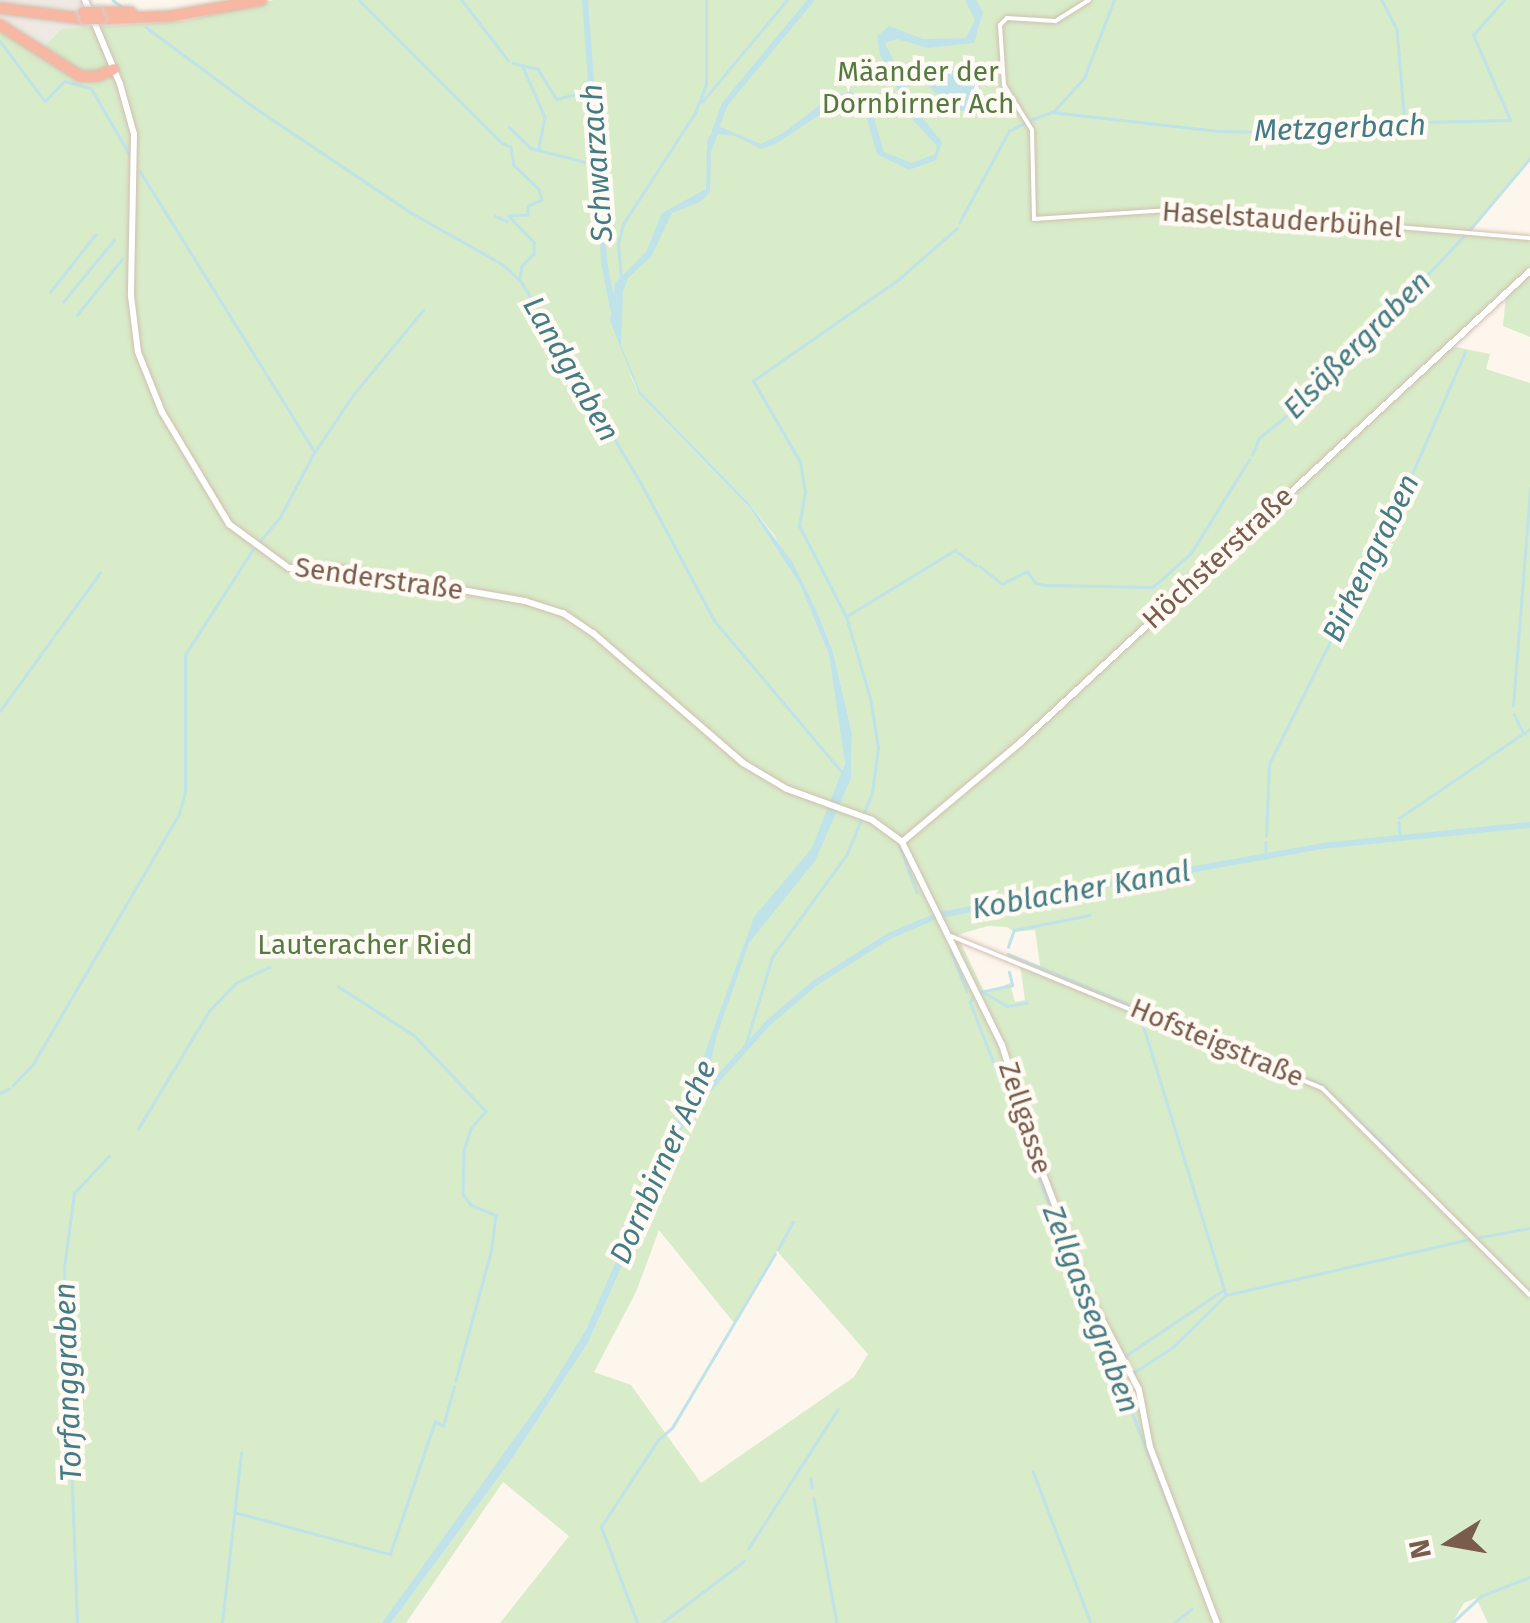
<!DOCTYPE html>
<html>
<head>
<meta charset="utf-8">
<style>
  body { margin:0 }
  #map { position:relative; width:1530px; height:1623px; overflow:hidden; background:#fdf6ec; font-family:"Fira Sans",sans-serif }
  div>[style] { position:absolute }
  .industrial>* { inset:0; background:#efe9e4 }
  .green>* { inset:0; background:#d8ecc9 }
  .water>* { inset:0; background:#bfe3e8 }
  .stream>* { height:2.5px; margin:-1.25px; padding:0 1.25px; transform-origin:1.25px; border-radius:1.25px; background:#bfe3e8 }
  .river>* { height:6px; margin:-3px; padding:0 3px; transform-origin:3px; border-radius:3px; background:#bfe3e8 }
  .roads { filter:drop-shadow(0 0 2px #d1beb0) drop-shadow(0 0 2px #d1beb0) }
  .street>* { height:4px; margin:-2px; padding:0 2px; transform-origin:2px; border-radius:2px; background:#fff }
  .secondary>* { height:6px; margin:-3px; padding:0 3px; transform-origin:3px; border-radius:3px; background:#fff }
  .highway>* { height:10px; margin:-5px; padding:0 5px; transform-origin:5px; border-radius:5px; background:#f7b7a3 }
  .bridges { filter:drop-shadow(0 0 2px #dad1cd) drop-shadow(0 0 2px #dad1cd) }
  .highway-bridge>* { height:10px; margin:-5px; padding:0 5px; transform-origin:5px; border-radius:5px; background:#f7b7a3 }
  span { translate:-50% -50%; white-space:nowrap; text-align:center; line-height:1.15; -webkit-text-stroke:9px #fffaf3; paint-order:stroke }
  .park-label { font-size:28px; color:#537a41 }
  .street-label { font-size:28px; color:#7a5c4d }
  .water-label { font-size:30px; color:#437c86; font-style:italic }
  .north { position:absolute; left:1400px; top:1493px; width:100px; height:100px; -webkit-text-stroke:8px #fffaf3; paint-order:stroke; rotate:259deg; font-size:28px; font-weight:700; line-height:40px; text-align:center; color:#7a5c4d }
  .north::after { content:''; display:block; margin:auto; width:35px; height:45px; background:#7a5c4d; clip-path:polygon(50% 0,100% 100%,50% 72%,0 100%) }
</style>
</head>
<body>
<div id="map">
  <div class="industrial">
    <i style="clip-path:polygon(0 0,87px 0,97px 8px,104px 29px,61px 29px,39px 52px,0 28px)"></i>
  </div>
  <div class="green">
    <i style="clip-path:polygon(evenodd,274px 0,1530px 0,1530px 157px,1470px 231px,1530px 239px,1530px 269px,1072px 692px,903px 841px,1038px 729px,1451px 346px,1490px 354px,1486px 369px,1530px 383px,1530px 1623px,1488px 1623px,1476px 1598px,1464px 1603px,1452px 1623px,500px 1623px,569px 1536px,503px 1482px,406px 1623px,391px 1623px,510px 1462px,588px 1343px,684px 1126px,702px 1100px,699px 1094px,672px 1143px,585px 1340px,389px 1623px,0 1623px,0 28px,39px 52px,61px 29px,185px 21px,274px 0,629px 372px,640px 391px,749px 503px,774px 535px,819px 616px,833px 652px,852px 733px,851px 779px,836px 813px,830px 810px,845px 761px,845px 742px,829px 655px,800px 585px,750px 508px,639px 394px,629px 372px,274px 0,988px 926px,1007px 927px,1014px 932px,1035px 930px,1041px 972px,1020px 964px,1025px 1000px,1015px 1002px,1010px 983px,985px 994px,957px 935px,988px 926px,274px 0,659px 1230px,734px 1323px,777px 1251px,868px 1354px,854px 1377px,701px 1483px,631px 1385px,594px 1372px,636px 1292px,659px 1230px)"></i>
    <i style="clip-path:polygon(1530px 274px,1530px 337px,1503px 326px,1506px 296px)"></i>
  </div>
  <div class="water">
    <i style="clip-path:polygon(965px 0,976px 0,983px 12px,974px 43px,928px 48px,897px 39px,885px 43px,921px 116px,942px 142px,936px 160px,909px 170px,877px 154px,865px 112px,848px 96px,777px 143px,761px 149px,735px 136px,718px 134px,711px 152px,710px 192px,700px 202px,672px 213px,651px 257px,628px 278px,623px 291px,621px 345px,640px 391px,749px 503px,793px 563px,819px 616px,833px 652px,852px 733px,851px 779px,815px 861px,749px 943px,717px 1035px,702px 1100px,684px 1126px,588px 1343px,510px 1462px,391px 1623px,382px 1623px,545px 1396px,586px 1330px,693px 1086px,754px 917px,812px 848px,845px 763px,829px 655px,800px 585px,750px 508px,639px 394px,610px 321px,615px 283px,646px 252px,662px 213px,706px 189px,707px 141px,716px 125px,761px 144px,783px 133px,828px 99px,851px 91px,872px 112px,884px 152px,912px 163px,935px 154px,937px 146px,914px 121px,880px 55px,877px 36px,889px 26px,923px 39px,966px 38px,975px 20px)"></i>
    <i style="clip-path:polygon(912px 62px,951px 71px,990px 67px,980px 86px,982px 102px,970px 111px,953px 110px,915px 73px)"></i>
  </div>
  <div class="stream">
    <i style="left:113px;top:0;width:11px;rotate:38deg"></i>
    <i style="left:359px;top:0;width:201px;rotate:45deg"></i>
    <i style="left:501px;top:142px;width:11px;rotate:27deg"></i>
    <i style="left:511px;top:147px;width:18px;rotate:81deg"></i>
    <i style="left:514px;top:165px;width:35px;rotate:44deg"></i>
    <i style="left:539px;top:189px;width:11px;rotate:75deg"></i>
    <i style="left:542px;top:200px;width:15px;rotate:157deg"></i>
    <i style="left:528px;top:206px;width:9px;rotate:90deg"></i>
    <i style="left:528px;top:215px;width:19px;rotate:177deg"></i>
    <i style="left:509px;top:216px;width:36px;rotate:46deg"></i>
    <i style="left:534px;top:242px;width:12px;rotate:90deg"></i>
    <i style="left:534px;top:254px;width:17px;rotate:135deg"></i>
    <i style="left:522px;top:266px;width:13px;rotate:99deg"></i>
    <i style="left:462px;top:0;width:76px;rotate:52.5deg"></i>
    <i style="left:1382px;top:0;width:29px;rotate:63deg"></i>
    <i style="left:146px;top:27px;width:134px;rotate:36.5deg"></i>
    <i style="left:254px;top:107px;width:190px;rotate:33.9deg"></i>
    <i style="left:412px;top:213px;width:103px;rotate:29.5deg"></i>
    <i style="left:502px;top:264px;width:25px;rotate:42deg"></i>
    <i style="left:521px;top:281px;width:235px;rotate:59.3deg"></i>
    <i style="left:641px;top:483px;width:155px;rotate:61.9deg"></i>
    <i style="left:714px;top:620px;width:200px;rotate:49.9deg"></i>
    <i style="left:1397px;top:29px;width:96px;rotate:85.2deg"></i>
    <i style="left:0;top:41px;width:75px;rotate:53.1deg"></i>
    <i style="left:45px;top:101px;width:28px;rotate:-46deg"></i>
    <i style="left:64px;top:81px;width:28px;rotate:15deg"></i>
    <i style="left:91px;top:88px;width:78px;rotate:59.8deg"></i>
    <i style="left:513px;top:63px;width:26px;rotate:13deg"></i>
    <i style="left:538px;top:69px;width:36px;rotate:58deg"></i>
    <i style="left:557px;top:99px;width:28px;rotate:-15deg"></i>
    <i style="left:523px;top:67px;width:55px;rotate:66.3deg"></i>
    <i style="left:545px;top:117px;width:31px;rotate:101deg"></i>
    <i style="left:589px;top:90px;width:2px;rotate:-27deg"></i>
    <i style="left:702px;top:102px;width:133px;rotate:-50.2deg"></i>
    <i style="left:1054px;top:111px;width:45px;rotate:-47.7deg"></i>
    <i style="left:1084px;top:78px;width:84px;rotate:-69deg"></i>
    <i style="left:1031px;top:120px;width:22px;rotate:-21deg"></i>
    <i style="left:1052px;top:112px;width:169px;rotate:6.5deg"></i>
    <i style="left:1220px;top:131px;width:89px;rotate:1.3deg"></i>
    <i style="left:1309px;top:133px;width:117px;rotate:-5.4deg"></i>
    <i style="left:1425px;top:122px;width:85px;rotate:-1.3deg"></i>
    <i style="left:1510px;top:120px;width:93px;rotate:-113.5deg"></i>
    <i style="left:1473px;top:35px;width:47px;rotate:-48.5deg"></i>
    <i style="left:509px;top:127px;width:30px;rotate:44deg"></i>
    <i style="left:531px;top:148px;width:60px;rotate:14.5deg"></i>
    <i style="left:594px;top:165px;width:3px;rotate:18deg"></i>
    <i style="left:140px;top:171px;width:331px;rotate:58.1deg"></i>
    <i style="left:315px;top:452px;width:75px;rotate:117.9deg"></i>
    <i style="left:280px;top:518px;width:33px;rotate:130deg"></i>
    <i style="left:495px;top:216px;width:13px;rotate:23deg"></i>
    <i style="left:959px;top:223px;width:105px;rotate:-61.5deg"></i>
    <i style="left:1009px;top:131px;width:19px;rotate:-28deg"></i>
    <i style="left:1468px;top:232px;width:97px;rotate:-50deg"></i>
    <i style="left:621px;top:278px;width:34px;rotate:-95deg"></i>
    <i style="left:618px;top:244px;width:21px;rotate:-76deg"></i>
    <i style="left:623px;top:224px;width:132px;rotate:-57deg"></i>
    <i style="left:695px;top:113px;width:30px;rotate:-69deg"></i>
    <i style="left:706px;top:85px;width:85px;rotate:-90deg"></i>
    <i style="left:50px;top:292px;width:73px;rotate:-51.7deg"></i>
    <i style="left:63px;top:302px;width:80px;rotate:-50.6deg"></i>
    <i style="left:77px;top:315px;width:72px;rotate:-51.2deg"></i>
    <i style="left:315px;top:452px;width:69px;rotate:-56.3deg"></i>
    <i style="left:353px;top:395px;width:110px;rotate:-50.5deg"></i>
    <i style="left:1252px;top:455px;width:18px;rotate:-68deg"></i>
    <i style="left:1259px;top:438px;width:81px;rotate:-39deg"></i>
    <i style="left:1322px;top:387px;width:207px;rotate:-46.8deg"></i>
    <i style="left:980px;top:566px;width:28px;rotate:39deg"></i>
    <i style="left:1002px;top:584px;width:28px;rotate:-27deg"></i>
    <i style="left:1027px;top:571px;width:15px;rotate:53deg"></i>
    <i style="left:1036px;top:583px;width:8px;rotate:14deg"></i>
    <i style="left:1044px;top:585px;width:109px;rotate:1.1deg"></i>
    <i style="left:1153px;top:587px;width:51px;rotate:-41.8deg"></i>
    <i style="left:1191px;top:553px;width:110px;rotate:-58.1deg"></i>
    <i style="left:847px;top:616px;width:127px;rotate:-31.4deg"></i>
    <i style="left:955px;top:550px;width:26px;rotate:36deg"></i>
    <i style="left:54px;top:636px;width:78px;rotate:-53.9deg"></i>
    <i style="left:1513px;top:706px;width:218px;rotate:-85.5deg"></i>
    <i style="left:0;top:711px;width:89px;rotate:-54.2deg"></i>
    <i style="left:1514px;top:714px;width:22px;rotate:63deg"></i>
    <i style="left:1270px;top:762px;width:296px;rotate:-63.5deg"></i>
    <i style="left:1402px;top:497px;width:158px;rotate:-66.5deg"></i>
    <i style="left:1399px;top:818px;width:158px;rotate:-34.2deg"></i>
    <i style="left:1399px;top:822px;width:16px;rotate:86deg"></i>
    <i style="left:1266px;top:836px;width:71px;rotate:-87.6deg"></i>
    <i style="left:1266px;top:842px;width:14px;rotate:90deg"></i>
    <i style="left:900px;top:846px;width:49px;rotate:69.7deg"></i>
    <i style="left:1008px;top:947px;width:18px;rotate:-71deg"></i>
    <i style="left:1014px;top:930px;width:77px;rotate:-11.2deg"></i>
    <i style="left:951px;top:951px;width:43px;rotate:68.2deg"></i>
    <i style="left:1008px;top:954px;width:141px;rotate:22.6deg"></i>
    <i style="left:338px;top:986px;width:92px;rotate:33deg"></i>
    <i style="left:415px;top:1036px;width:103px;rotate:46.6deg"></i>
    <i style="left:486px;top:1111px;width:23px;rotate:130deg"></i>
    <i style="left:471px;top:1129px;width:23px;rotate:108deg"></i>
    <i style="left:464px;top:1151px;width:43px;rotate:91.3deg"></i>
    <i style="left:463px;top:1194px;width:14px;rotate:54deg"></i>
    <i style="left:471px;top:1205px;width:27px;rotate:22deg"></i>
    <i style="left:496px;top:1215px;width:34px;rotate:97deg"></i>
    <i style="left:492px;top:1249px;width:137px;rotate:105.3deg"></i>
    <i style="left:982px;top:991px;width:29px;rotate:31deg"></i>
    <i style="left:1007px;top:1006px;width:20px;rotate:-9deg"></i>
    <i style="left:980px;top:992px;width:33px;rotate:-12deg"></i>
    <i style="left:1012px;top:985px;width:13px;rotate:-103deg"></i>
    <i style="left:974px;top:997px;width:6px;rotate:129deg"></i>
    <i style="left:970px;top:1002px;width:305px;rotate:68.5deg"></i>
    <i style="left:1146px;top:1011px;width:191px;rotate:22.8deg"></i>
    <i style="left:1322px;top:1085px;width:103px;rotate:44.2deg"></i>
    <i style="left:1141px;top:1018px;width:289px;rotate:72.9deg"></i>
    <i style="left:744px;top:1050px;width:97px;rotate:-73.2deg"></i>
    <i style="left:772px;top:957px;width:127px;rotate:-53.9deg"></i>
    <i style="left:847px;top:854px;width:66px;rotate:-67.7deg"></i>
    <i style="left:872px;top:793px;width:45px;rotate:-82.4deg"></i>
    <i style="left:878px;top:748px;width:51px;rotate:-99.1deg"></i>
    <i style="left:870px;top:698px;width:84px;rotate:-106.5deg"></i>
    <i style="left:846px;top:617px;width:102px;rotate:-117.3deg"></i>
    <i style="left:799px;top:526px;width:34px;rotate:-80deg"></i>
    <i style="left:805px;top:493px;width:31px;rotate:-99deg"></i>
    <i style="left:800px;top:462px;width:94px;rotate:-120.1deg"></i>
    <i style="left:753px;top:381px;width:178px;rotate:-34.9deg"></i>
    <i style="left:899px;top:279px;width:77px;rotate:-41.3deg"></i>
    <i style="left:13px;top:1085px;width:29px;rotate:-46deg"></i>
    <i style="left:33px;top:1064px;width:290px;rotate:-59.7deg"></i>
    <i style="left:179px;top:814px;width:24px;rotate:-75deg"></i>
    <i style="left:185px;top:791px;width:136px;rotate:-90deg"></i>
    <i style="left:185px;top:655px;width:126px;rotate:-57.3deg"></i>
    <i style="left:0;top:1093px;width:10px;rotate:-24deg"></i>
    <i style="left:138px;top:1129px;width:138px;rotate:-59deg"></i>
    <i style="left:209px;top:1011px;width:39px;rotate:-46deg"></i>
    <i style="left:236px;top:983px;width:37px;rotate:-26deg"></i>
    <i style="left:1480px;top:1237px;width:51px;rotate:-10.2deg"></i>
    <i style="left:778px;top:1249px;width:31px;rotate:-61deg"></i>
    <i style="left:1087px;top:1298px;width:251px;rotate:68.5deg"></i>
    <i style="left:1125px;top:1356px;width:117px;rotate:-33.8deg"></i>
    <i style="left:1133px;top:1373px;width:48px;rotate:-33deg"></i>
    <i style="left:1173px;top:1347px;width:74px;rotate:-44.5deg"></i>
    <i style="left:1226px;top:1295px;width:250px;rotate:-12.9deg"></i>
    <i style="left:1033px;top:1471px;width:163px;rotate:69.1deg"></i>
    <i style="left:811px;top:1478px;width:10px;rotate:84deg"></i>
    <i style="left:814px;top:1498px;width:127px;rotate:79.6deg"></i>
    <i style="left:234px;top:1512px;width:162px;rotate:15.1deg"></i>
    <i style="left:390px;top:1554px;width:140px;rotate:-71.3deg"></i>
    <i style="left:435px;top:1421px;width:9px;rotate:32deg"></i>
    <i style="left:443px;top:1426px;width:41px;rotate:-74.2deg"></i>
    <i style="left:748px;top:1549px;width:166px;rotate:-57.3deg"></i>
    <i style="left:77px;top:1623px;width:355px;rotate:-92.1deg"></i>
    <i style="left:64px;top:1268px;width:76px;rotate:-82.4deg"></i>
    <i style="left:74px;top:1193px;width:51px;rotate:-46.6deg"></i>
    <i style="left:222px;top:1623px;width:171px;rotate:-83.6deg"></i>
    <i style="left:637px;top:1623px;width:103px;rotate:-110.6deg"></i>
    <i style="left:601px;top:1527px;width:104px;rotate:-56.8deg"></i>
    <i style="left:658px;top:1440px;width:18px;rotate:-41deg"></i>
    <i style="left:672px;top:1428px;width:202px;rotate:-59.4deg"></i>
    <i style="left:662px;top:1623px;width:103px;rotate:-37.1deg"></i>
    <i style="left:1174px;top:1623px;width:22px;rotate:-39deg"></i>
    <i style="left:1452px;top:1623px;width:40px;rotate:-43deg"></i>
    <i style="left:1481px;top:1596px;width:53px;rotate:-21.2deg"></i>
  </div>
  <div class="river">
    <i style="left:585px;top:0;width:262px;rotate:85.8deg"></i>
    <i style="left:604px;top:261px;width:49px;rotate:79.4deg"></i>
    <i style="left:715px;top:131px;width:29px;rotate:-70deg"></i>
    <i style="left:725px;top:104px;width:135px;rotate:-50.4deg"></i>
    <i style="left:701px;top:1098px;width:101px;rotate:-48.2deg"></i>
    <i style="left:768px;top:1023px;width:62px;rotate:-40.4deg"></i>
    <i style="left:815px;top:983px;width:88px;rotate:-32.4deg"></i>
    <i style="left:889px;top:936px;width:54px;rotate:-22.8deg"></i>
    <i style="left:939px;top:915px;width:389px;rotate:-10.2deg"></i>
    <i style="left:1322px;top:846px;width:209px;rotate:-5.8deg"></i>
  </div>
  <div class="roads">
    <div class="street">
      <i style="left:1089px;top:0;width:40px;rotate:148deg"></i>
      <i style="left:1055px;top:21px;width:48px;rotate:-176.4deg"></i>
      <i style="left:1007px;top:18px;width:10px;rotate:135deg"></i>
      <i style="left:1000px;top:25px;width:60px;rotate:86.2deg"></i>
      <i style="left:1004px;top:85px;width:53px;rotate:58.1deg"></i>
      <i style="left:1032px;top:130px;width:89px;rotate:88.7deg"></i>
      <i style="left:1034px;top:219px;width:149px;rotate:-3.8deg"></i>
      <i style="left:1183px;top:209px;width:348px;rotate:4.8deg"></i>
      <i style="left:951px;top:936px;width:401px;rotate:22.3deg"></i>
      <i style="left:1322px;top:1088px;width:293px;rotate:44.9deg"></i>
    </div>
    <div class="secondary">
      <i style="left:85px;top:0;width:91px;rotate:67.4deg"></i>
      <i style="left:120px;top:84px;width:52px;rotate:74.4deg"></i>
      <i style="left:134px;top:134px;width:162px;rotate:91.1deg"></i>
      <i style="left:131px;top:296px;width:56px;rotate:82.9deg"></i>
      <i style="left:138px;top:352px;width:65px;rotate:68.2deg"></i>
      <i style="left:162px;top:412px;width:131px;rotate:59.1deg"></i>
      <i style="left:229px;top:524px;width:74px;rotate:36.3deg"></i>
      <i style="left:289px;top:568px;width:41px;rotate:-1.4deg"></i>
      <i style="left:330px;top:567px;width:198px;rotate:9.9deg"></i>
      <i style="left:525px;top:601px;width:40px;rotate:18deg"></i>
      <i style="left:563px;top:613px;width:36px;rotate:34deg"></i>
      <i style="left:593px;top:633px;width:198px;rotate:40.9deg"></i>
      <i style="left:743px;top:763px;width:51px;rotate:30.6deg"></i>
      <i style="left:787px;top:789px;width:90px;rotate:20deg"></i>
      <i style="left:872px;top:820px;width:37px;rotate:36deg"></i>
      <i style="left:902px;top:842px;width:226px;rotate:63.8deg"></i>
      <i style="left:1002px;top:1045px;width:132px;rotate:72.4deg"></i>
      <i style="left:1042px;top:1171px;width:133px;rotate:69.2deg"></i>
      <i style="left:1089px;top:1295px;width:107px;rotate:62.2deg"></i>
      <i style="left:1139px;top:1390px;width:58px;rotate:79.1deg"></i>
      <i style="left:1150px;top:1447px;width:188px;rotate:69.2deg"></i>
      <i style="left:902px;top:842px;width:155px;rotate:-40deg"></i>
      <i style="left:1021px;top:742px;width:693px;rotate:-42.78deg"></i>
    </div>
    <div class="highway">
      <i style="left:0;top:8px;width:86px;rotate:7.4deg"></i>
      <i style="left:98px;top:12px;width:33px"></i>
      <i style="left:101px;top:19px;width:70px;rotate:-2.5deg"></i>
      <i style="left:171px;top:16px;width:92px;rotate:-10deg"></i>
      <i style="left:0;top:25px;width:95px;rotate:32.5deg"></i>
      <i style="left:80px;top:76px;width:17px"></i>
      <i style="left:97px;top:76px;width:18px;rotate:-22deg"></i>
    </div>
  </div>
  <div class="bridges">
    <div class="highway-bridge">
      <i style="left:83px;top:12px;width:15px"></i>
      <i style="left:85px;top:19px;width:16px"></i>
    </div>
  </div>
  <div class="park-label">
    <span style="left:918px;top:88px">Mäander der<br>Dornbirner Ach</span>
    <span style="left:365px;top:945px">Lauteracher Ried</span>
  </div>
  <div class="street-label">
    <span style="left:1282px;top:220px;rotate:4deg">Haselstauderbühel</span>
    <span style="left:1218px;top:558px;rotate:-43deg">Höchsterstraße</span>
    <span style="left:379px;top:579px;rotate:8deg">Senderstraße</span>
    <span style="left:1217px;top:1043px;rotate:23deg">Hofsteigstraße</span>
    <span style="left:1025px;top:1118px;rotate:72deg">Zellgasse</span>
  </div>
  <div class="water-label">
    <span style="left:1340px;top:128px;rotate:-2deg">Metzgerbach</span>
    <span style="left:597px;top:163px;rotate:-94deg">Schwarzach</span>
    <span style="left:1357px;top:345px;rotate:-45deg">Elsäßergraben</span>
    <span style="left:571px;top:369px;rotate:60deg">Landgraben</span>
    <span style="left:1371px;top:558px;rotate:-64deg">Birkengraben</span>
    <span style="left:1081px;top:890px;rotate:-10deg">Koblacher Kanal</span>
    <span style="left:663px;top:1162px;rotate:-66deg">Dornbirner Ache</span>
    <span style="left:1091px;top:1309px;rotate:69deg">Zellgassegraben</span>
    <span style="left:68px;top:1382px;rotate:-92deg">Torfanggraben</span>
  </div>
  <div class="north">N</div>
</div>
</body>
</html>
